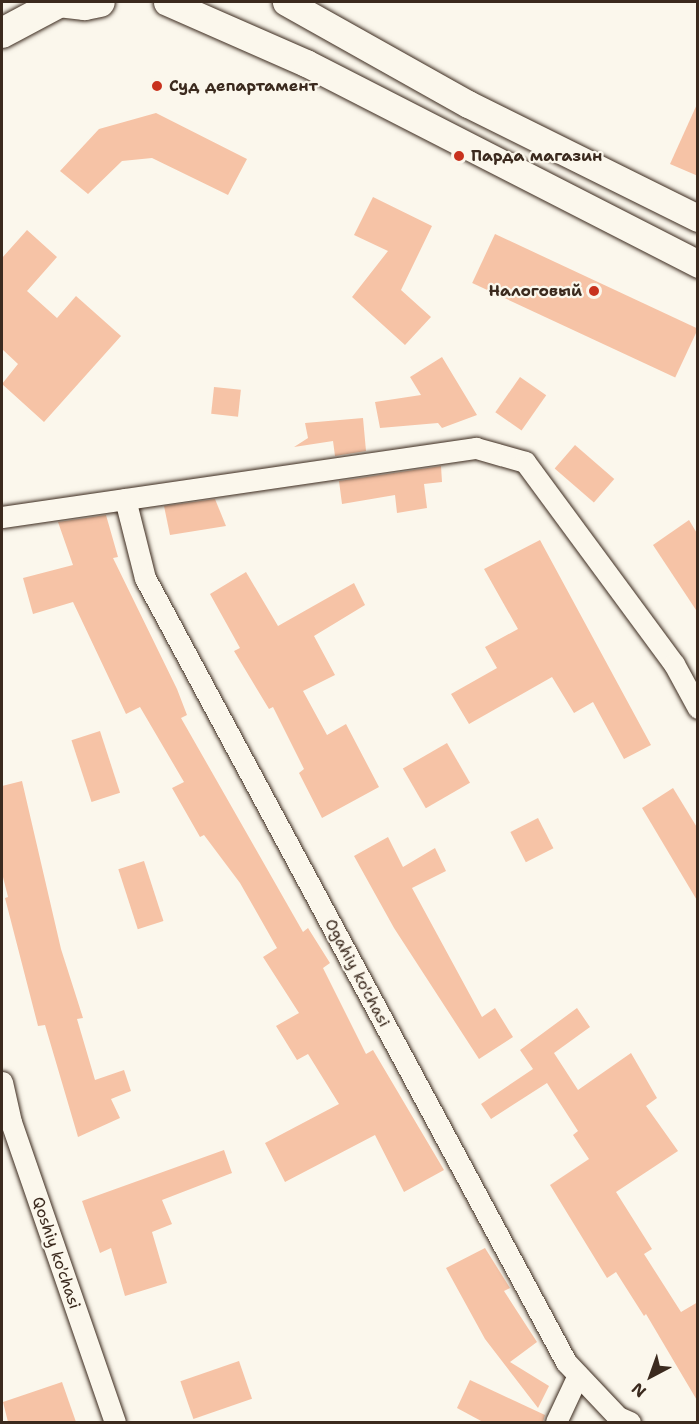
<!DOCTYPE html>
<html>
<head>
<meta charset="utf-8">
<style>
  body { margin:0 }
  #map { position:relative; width:699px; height:1424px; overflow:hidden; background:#fbf7ec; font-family:"Shantell Sans",sans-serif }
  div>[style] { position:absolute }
  .building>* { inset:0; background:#f6c3a6; transform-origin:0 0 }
  .roads { filter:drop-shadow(0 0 2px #3b2a1e) drop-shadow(0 0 2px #3b2a1e) }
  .minor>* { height:21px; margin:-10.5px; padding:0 10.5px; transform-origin:10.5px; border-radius:10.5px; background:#fbf7ec }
  .tertiary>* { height:27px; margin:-13.5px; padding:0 13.5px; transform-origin:13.5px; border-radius:13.5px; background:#fbf7ec }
  .secondary>* { height:30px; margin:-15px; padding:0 15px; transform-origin:15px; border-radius:15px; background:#fbf7ec }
  .dots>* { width:16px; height:16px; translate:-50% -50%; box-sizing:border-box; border:3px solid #fbf7ec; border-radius:50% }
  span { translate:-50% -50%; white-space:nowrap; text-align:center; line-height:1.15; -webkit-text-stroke:4.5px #fbf7ec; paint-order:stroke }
  .poi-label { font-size:16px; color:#3b2a1e; font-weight:700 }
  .left { translate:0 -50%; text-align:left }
  .right { translate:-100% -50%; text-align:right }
  .street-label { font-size:16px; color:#3b2a1e }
  .frame { position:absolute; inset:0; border:3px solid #3b2a1e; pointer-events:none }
  .north { position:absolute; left:621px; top:1346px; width:60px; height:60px; -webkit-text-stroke:4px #fbf7ec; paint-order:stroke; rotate:221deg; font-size:16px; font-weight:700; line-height:24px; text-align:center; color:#3b2a1e }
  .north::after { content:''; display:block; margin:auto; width:21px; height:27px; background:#3b2a1e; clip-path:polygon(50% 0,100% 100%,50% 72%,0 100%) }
</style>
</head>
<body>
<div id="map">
  <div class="building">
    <i style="clip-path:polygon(698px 102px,698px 176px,670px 164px)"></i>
    <i style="clip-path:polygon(156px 113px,247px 159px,228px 195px,152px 158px,122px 161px,88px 194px,60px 171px,99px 129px)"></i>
    <i style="clip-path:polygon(373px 197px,432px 226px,401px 290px,431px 317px,405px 345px,352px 297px,388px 251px,354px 235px)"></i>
    <i style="clip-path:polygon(27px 230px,57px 257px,27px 291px,57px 318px,76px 296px,121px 336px,44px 422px,2px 384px,18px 364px,2px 349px,2px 258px)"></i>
    <i style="left:495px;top:234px;width:224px;height:54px;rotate:25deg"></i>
    <i style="clip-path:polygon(442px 357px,477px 415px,442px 428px,438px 423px,380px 428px,375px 402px,421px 395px,410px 377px)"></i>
    <i style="left:520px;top:377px;width:32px;height:43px;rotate:35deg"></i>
    <i style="left:214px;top:387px;width:27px;height:27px;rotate:6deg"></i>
    <i style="clip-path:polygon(363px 418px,366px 451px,335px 456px,333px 441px,294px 447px,308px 438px,305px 423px)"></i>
    <i style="left:575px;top:445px;width:52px;height:31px;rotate:41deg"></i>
    <i style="clip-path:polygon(441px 466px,442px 482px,424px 484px,427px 508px,397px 513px,395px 495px,342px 504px,339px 481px)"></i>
    <i style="clip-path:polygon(215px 499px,226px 526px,170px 535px,164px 506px)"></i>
    <i style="clip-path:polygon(106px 515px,118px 557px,113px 558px,177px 689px,187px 715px,181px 718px,303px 932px,308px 928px,330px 963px,323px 968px,366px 1054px,373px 1050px,444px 1170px,404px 1192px,375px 1135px,285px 1182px,265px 1143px,339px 1104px,308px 1054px,297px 1060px,276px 1026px,299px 1013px,263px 957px,277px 948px,240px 883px,204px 835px,200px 837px,172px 788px,184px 782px,140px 707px,126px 714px,73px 602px,33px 614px,23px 578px,73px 565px,58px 522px)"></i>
    <i style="clip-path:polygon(689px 520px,698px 535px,698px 613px,653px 545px)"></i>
    <i style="clip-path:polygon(540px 540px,651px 745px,624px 759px,593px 702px,574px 713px,552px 677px,469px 724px,451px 694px,497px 668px,485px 647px,518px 629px,484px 569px)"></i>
    <i style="clip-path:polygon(246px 572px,278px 626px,354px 583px,365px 605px,314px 636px,335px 675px,303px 691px,327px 735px,346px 724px,379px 787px,322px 818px,299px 773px,304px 769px,273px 707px,269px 709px,234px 651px,240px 648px,210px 594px)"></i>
    <i style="left:100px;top:731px;width:65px;height:30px;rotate:72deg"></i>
    <i style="left:447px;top:743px;width:46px;height:51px;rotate:60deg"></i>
    <i style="clip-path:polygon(22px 781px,61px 949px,83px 1018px,77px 1019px,95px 1080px,124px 1070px,131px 1091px,111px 1099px,120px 1118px,78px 1137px,45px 1025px,38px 1026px,5px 898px,8px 897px,2px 873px,2px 786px)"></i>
    <i style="clip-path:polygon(673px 788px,698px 829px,698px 902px,642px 808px)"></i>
    <i style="left:538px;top:818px;width:34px;height:31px;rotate:63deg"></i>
    <i style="clip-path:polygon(388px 837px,403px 867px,435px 848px,446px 871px,412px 888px,482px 1017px,495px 1008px,513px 1037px,479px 1059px,394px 928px,354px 856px)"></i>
    <i style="left:144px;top:861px;width:63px;height:27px;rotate:72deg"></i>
    <i style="clip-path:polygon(577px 1008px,590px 1027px,554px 1053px,578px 1090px,631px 1053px,657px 1098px,646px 1106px,678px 1151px,616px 1192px,652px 1249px,644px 1254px,681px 1312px,698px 1302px,698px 1402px,646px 1314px,644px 1316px,616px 1272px,607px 1278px,550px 1185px,589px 1159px,573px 1135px,578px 1131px,547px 1083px,491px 1119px,481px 1104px,533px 1069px,520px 1050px)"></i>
    <i style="clip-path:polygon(224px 1150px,232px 1173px,162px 1200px,172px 1224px,152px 1232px,167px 1283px,125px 1296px,111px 1248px,100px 1253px,82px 1201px)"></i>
    <i style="clip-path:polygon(485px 1248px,510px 1288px,504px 1291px,537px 1342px,510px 1362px,549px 1386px,538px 1408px,485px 1339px,446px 1268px)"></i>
    <i style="left:239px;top:1361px;width:40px;height:62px;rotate:71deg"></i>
    <i style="clip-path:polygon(470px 1380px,545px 1415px,543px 1422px,483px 1422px,457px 1408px)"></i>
    <i style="clip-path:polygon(62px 1382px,76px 1422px,8px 1422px,3px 1402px)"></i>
  </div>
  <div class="roads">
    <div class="minor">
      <i style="left:125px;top:499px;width:81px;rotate:75.8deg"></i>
      <i style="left:145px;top:578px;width:890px;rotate:61.76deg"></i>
      <i style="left:566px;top:1362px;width:76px;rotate:46.6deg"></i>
      <i style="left:618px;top:1417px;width:13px;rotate:23deg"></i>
      <i style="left:2px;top:517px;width:479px;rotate:-8.3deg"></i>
      <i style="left:476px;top:448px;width:51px;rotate:15.9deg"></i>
      <i style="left:525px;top:462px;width:251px;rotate:53.6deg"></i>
      <i style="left:674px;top:664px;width:50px;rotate:61.4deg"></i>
      <i style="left:2px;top:1082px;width:41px;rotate:77.3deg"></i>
      <i style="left:11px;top:1122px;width:318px;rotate:70.9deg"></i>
      <i style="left:556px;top:1422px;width:52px;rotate:-64.9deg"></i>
    </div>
    <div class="tertiary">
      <i style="left:167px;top:2px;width:152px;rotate:23.7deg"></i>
      <i style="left:306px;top:63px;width:441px;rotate:27.1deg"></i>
      <i style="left:286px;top:2px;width:209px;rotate:29.3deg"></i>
      <i style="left:468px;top:104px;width:257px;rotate:26.4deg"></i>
    </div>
    <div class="secondary">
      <i style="left:59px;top:2px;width:26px;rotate:7deg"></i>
      <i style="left:85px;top:5px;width:15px;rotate:-11deg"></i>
      <i style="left:2px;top:33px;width:66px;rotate:-28.1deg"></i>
    </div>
  </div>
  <div class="dots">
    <i style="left:157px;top:86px;background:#c8321e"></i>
    <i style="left:459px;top:156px;background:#c8321e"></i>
    <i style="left:594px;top:291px;background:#c8321e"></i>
  </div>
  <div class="poi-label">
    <span class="left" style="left:169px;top:86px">Суд департамент</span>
    <span class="left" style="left:471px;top:156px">Парда магазин</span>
    <span class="right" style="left:582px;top:291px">Налоговый</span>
  </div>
  <div class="street-label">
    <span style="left:357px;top:973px;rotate:62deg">Ogahiy ko'chasi</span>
    <span style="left:56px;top:1253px;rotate:71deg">Qoshiy ko'chasi</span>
  </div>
  <div class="frame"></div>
  <div class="north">N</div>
</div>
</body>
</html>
